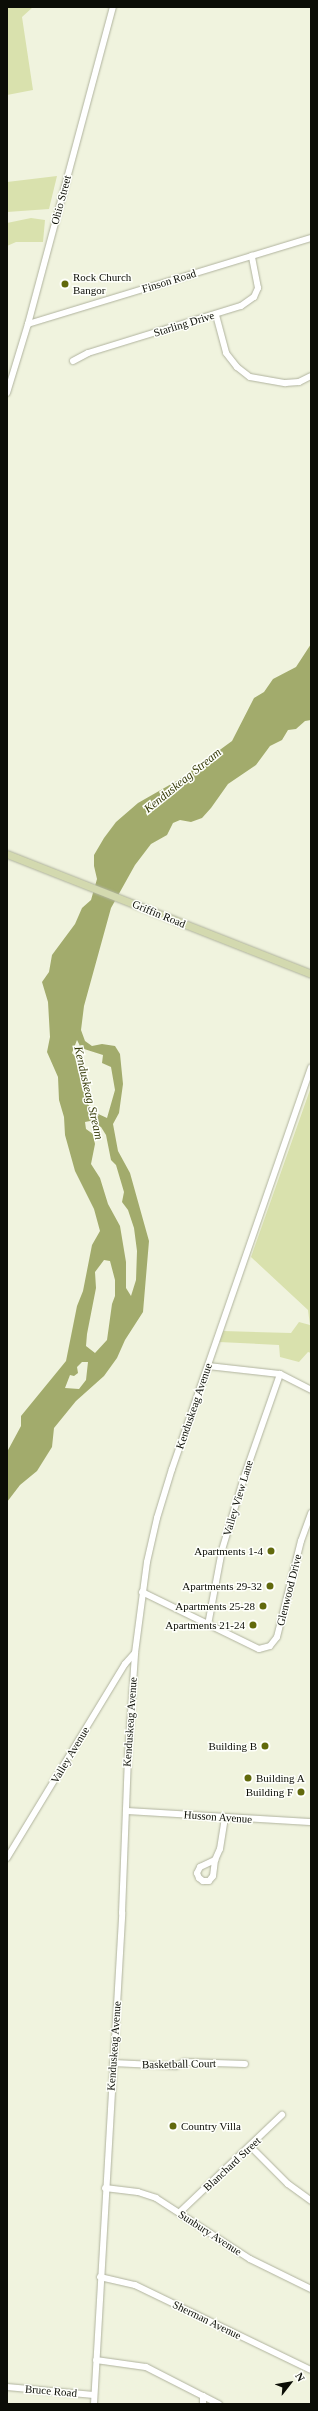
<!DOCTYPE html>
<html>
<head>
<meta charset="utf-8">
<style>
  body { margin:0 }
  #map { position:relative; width:318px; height:2411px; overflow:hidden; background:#f0f3de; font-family:Georgia,serif }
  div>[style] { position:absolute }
  .green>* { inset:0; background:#d9e1ad }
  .water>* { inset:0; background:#a2ab6c }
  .roads { filter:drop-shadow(0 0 1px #b0b39e) drop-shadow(0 0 1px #b0b39e) }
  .minor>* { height:6px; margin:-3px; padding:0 3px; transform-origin:3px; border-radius:3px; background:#fff }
  .major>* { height:7px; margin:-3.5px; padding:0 3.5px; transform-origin:3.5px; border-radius:3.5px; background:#d3d9af }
  .dots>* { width:11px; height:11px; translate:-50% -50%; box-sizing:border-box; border:2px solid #fefffa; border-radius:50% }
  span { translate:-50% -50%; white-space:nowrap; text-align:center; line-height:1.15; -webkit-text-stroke:3px #fefffa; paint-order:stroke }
  .street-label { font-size:11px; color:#0b0d06 }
  .poi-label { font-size:11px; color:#0b0d06 }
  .left { translate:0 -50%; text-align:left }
  .right { translate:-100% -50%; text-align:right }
  .water-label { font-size:12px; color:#343907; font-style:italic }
  .frame { position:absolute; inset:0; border:8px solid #0b0d06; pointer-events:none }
  .north { position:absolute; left:270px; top:2363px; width:40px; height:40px; -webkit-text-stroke:3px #fefffa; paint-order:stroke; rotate:59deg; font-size:11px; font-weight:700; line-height:16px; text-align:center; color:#0b0d06 }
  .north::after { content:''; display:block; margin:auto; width:14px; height:18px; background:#0b0d06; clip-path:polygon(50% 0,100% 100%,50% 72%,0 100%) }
</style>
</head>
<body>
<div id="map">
  <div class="green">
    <i style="clip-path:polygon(7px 7px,33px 7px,22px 17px,33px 90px,7px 95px)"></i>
    <i style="clip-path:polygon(57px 176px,49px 209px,7px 212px,7px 182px)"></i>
    <i style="clip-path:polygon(31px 218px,45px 220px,43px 242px,16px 242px,7px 246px,7px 223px)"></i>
    <i style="clip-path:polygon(311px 1087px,311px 1353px,308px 1352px,299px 1362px,280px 1357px,279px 1345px,219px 1342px,223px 1331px,291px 1333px,299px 1322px,310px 1325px,308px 1310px,251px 1257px)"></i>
  </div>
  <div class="water">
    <i style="clip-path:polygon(evenodd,311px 644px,311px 720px,305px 721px,296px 729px,288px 730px,282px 740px,270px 746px,256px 765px,228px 784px,211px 808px,202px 818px,191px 822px,180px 820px,173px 823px,167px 835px,151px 844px,135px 865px,111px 908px,84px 1006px,81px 1030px,85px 1041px,92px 1046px,102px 1044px,115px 1046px,120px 1054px,123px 1084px,119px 1113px,113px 1124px,118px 1151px,130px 1173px,149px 1241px,143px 1312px,125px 1340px,117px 1358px,104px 1376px,76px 1401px,54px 1428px,52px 1447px,37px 1471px,20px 1485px,7px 1502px,7px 1452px,21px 1426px,21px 1416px,66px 1361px,77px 1306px,83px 1291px,92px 1245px,100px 1231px,94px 1209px,75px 1171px,65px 1135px,64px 1117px,59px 1100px,58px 1077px,47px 1052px,50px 1037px,48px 1002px,42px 982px,49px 972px,52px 955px,75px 924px,82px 908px,91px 900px,97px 879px,94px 866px,94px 855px,104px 838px,116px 822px,138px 803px,180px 779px,232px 741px,254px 698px,264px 692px,273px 679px,296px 667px,311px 644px,77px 1040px,81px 1048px,103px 1055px,102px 1063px,111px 1067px,115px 1090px,107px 1118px,94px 1112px,87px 1103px,87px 1077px,79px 1061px,72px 1053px,77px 1040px,311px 644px,90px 1121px,101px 1127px,106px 1135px,111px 1160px,116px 1165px,124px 1192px,122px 1202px,128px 1210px,134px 1228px,137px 1251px,136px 1280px,131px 1296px,126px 1288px,126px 1262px,120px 1226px,108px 1204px,100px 1178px,91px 1164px,95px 1144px,93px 1134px,86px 1129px,85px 1122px,90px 1121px,311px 644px,104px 1260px,110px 1261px,115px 1280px,115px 1296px,112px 1304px,107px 1340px,95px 1353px,86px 1346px,87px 1334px,96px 1288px,95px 1272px,104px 1260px,311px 644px,82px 1362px,88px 1362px,86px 1380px,79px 1389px,65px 1388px,70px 1375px,74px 1376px,78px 1373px,77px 1367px,82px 1362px)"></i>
  </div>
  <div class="roads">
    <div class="minor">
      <i style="left:216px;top:315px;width:39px;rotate:75deg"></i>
      <i style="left:226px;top:353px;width:18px;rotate:52deg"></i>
      <i style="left:237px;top:367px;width:16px;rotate:38deg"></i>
      <i style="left:250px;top:377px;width:36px;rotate:10deg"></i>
      <i style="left:285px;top:383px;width:14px;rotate:-4deg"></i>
      <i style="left:299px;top:382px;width:13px;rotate:-27deg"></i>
      <i style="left:28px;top:324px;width:296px;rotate:-16.9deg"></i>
      <i style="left:73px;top:361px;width:17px;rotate:-28deg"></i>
      <i style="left:88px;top:353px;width:160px;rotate:-17.1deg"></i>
      <i style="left:241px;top:306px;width:16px;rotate:-35deg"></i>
      <i style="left:254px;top:297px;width:10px;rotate:-66deg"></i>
      <i style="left:258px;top:288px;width:33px;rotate:-101deg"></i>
      <i style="left:7px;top:393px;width:72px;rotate:-73.1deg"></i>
      <i style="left:28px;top:324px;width:328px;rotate:-75deg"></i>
      <i style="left:208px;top:1366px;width:72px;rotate:6.3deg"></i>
      <i style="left:280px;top:1374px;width:35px;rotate:27deg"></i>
      <i style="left:142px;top:1592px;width:130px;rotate:26deg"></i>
      <i style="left:259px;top:1649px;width:11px;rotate:-15deg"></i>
      <i style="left:270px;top:1646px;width:11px;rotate:-52deg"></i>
      <i style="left:277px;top:1637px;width:99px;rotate:-76deg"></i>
      <i style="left:301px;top:1541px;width:30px;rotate:-70deg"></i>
      <i style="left:208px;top:1625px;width:76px;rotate:-79.4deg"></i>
      <i style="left:222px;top:1550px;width:76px;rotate:-73.2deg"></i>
      <i style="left:244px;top:1477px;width:109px;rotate:-70.7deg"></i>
      <i style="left:126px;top:1811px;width:185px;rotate:3.4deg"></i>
      <i style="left:7px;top:1858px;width:227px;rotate:-58.7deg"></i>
      <i style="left:125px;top:1664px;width:15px;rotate:-48deg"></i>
      <i style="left:215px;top:1860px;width:16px;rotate:97deg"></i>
      <i style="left:213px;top:1876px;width:6px;rotate:129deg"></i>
      <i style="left:209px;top:1881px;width:6px;rotate:180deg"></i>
      <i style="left:203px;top:1881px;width:5px;rotate:-143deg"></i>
      <i style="left:199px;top:1878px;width:5px;rotate:-112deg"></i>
      <i style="left:197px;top:1873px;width:7px;rotate:-63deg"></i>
      <i style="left:200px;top:1867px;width:17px;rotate:-25deg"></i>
      <i style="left:215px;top:1860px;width:12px;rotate:-66deg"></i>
      <i style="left:220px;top:1849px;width:31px;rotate:-81deg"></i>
      <i style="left:113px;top:2063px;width:63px;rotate:2.7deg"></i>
      <i style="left:176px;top:2066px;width:9px;rotate:-27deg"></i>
      <i style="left:184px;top:2062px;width:61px;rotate:1.9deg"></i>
      <i style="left:251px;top:2147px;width:52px;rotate:45deg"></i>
      <i style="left:288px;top:2184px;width:29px;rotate:36deg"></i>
      <i style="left:105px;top:2188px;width:33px;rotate:7deg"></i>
      <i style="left:138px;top:2192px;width:19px;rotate:18deg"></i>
      <i style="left:156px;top:2198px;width:112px;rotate:33deg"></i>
      <i style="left:250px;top:2259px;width:68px;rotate:26.2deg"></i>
      <i style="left:180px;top:2212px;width:141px;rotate:-43.6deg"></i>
      <i style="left:100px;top:2277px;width:36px;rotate:13deg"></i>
      <i style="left:135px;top:2285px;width:195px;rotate:25.8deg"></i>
      <i style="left:96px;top:2360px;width:50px;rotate:8deg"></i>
      <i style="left:146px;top:2367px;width:64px;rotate:27deg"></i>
      <i style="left:7px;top:2387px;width:87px;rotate:5.3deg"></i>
      <i style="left:94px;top:2404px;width:492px;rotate:-86.7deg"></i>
      <i style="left:122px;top:1913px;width:156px;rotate:-87.8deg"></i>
      <i style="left:128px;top:1757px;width:104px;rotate:-86.1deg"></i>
      <i style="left:135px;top:1653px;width:92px;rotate:-82.5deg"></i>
      <i style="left:147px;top:1562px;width:45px;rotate:-77.2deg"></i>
      <i style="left:157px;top:1518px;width:51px;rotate:-73deg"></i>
      <i style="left:172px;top:1469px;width:425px;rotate:-70.9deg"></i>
      <i style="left:203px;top:2404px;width:8px;rotate:-90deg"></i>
      <i style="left:203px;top:2396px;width:18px;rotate:27deg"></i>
    </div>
    <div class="major">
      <i style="left:7px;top:854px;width:327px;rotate:21.5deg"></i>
    </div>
  </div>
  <div class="dots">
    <i style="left:65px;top:284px;background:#61690c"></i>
    <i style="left:271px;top:1551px;background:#61690c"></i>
    <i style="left:270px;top:1586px;background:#61690c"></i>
    <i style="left:263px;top:1606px;background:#61690c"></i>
    <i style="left:253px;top:1625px;background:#61690c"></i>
    <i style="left:265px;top:1746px;background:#61690c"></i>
    <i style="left:248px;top:1778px;background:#61690c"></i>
    <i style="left:301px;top:1792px;background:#61690c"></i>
    <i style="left:173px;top:2126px;background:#61690c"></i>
  </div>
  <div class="street-label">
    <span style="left:61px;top:200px;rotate:-75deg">Ohio Street</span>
    <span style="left:169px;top:281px;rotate:-17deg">Finson Road</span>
    <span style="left:184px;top:324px;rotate:-17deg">Starling Drive</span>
    <span style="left:159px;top:914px;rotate:22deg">Griffin Road</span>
    <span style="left:194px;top:1406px;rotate:-71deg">Kenduskeag Avenue</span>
    <span style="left:238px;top:1498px;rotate:-73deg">Valley View Lane</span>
    <span style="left:289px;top:1590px;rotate:-76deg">Glenwood Drive</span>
    <span style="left:130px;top:1722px;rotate:-86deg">Kenduskeag Avenue</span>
    <span style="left:70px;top:1755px;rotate:-59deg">Valley Avenue</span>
    <span style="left:218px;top:1817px;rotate:4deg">Husson Avenue</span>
    <span style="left:114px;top:2046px;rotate:-86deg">Kenduskeag Avenue</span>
    <span style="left:179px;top:2064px;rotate:-1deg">Basketball Court</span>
    <span style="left:232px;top:2164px;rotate:-43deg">Blanchard Street</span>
    <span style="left:210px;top:2233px;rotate:33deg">Sunbury Avenue</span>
    <span style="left:207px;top:2320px;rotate:26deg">Sherman Avenue</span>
    <span style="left:51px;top:2391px;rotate:5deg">Bruce Road</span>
  </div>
  <div class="poi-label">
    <span class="left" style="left:73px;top:284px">Rock Church<br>Bangor</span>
    <span class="right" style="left:263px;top:1551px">Apartments 1-4</span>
    <span class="right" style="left:262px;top:1586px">Apartments 29-32</span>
    <span class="right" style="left:255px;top:1606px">Apartments 25-28</span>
    <span class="right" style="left:245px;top:1625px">Apartments 21-24</span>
    <span class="right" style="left:257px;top:1746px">Building B</span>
    <span class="left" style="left:256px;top:1778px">Building A</span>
    <span class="right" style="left:293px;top:1792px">Building F</span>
    <span class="left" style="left:181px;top:2126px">Country Villa</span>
  </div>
  <div class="water-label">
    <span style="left:183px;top:781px;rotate:-39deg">Kenduskeag Stream</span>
    <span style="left:88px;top:1093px;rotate:77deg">Kenduskeag Stream</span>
  </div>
  <div class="frame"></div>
  <div class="north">N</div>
</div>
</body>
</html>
